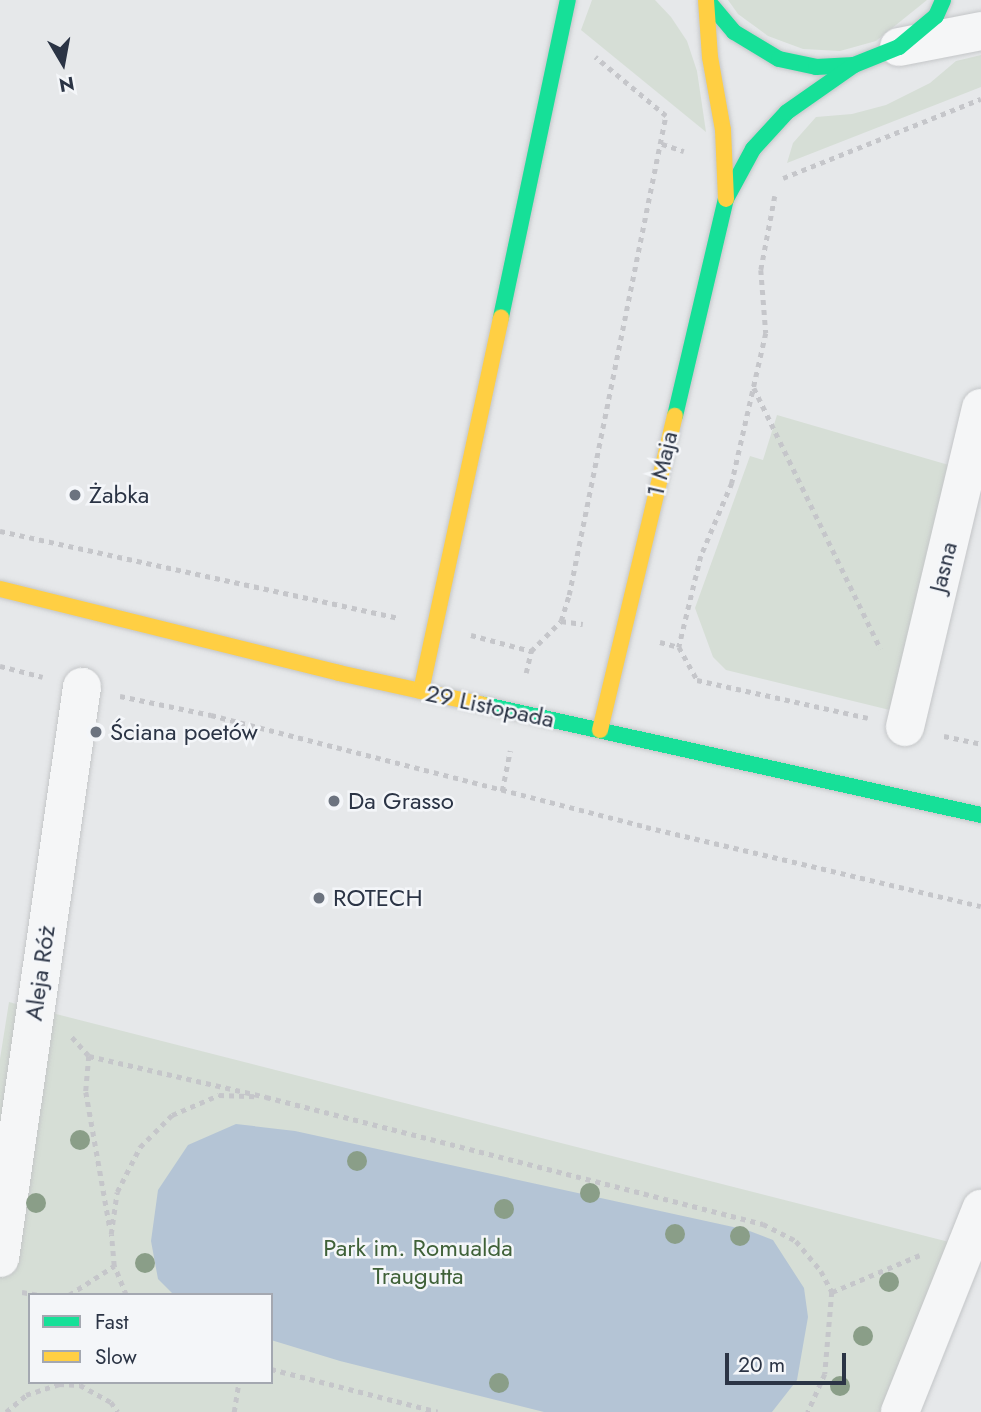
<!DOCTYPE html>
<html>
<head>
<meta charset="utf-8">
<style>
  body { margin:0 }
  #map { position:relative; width:981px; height:1412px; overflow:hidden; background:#e6e8ea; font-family:Jost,sans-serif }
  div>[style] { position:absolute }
  .green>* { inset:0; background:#d6ded6 }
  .water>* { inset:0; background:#b4c4d5 }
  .path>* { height:4.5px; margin-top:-2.25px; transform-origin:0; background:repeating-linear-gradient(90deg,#c5c6ca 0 5px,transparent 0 10px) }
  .roads { filter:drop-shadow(0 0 2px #c4c6c8) drop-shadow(0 0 2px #c4c6c8) }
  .street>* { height:38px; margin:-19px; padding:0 19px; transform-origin:19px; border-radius:19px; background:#f5f6f7 }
  .fast>* { height:16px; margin:-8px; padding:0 8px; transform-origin:8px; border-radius:8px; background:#16e098 }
  .slow>* { height:16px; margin:-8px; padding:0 8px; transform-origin:8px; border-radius:8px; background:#ffcf43 }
  .trees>* { width:20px; height:20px; margin:-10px; border-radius:50%; background:#8a9e88 }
  .dots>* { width:19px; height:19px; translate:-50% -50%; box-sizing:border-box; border:4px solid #f4f6f9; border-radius:50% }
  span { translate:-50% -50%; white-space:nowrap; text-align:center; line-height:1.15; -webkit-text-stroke:5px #f4f6f9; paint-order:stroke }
  .street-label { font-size:24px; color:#2b3445 }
  .poi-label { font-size:24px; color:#2b3445 }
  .left { translate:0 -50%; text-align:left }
  .park-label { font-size:24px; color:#3f6138 }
  .legend { position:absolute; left:28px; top:1293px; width:245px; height:91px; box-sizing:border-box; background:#f4f6f9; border:2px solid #a4a8b1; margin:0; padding:9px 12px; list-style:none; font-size:21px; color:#2b3445 }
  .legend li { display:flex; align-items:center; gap:14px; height:35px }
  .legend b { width:35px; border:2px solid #a4a8b1 }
  .north { position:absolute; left:28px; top:28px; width:70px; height:70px; -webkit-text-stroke:5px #f4f6f9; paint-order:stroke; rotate:170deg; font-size:19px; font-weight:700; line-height:28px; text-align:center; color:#2b3445 }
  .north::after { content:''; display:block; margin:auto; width:24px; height:32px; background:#2b3445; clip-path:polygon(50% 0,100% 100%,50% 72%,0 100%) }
  .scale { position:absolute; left:725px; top:1353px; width:121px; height:32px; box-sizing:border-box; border:4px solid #2b3445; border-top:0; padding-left:9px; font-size:21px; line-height:24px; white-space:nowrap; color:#2b3445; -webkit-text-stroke:5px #f4f6f9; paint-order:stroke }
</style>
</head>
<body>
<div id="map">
  <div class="green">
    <i style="clip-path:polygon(592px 0,655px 0,671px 17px,687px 41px,697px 71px,706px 132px,581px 30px)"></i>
    <i style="clip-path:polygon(728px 0,927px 0,876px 41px,840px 51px,803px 49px,768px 36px,738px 14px)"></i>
    <i style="clip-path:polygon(981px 55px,981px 87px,787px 163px,793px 143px,816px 117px,852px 114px,886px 105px,930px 83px,956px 61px)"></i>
    <i style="clip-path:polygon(777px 415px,959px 468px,902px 713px,726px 670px,713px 657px,695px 608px,750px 456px,763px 460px)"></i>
    <i style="clip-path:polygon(evenodd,9px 1002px,953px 1243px,881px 1412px,0 1412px,0 1059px,9px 1002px,30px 1295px,271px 1295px,271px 1382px,30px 1382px,30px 1295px)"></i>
  </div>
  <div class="water">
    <i style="clip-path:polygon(236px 1124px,295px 1131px,747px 1230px,773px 1240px,804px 1288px,808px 1317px,797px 1380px,772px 1412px,544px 1412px,340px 1361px,271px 1340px,271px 1295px,174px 1295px,158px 1279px,151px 1241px,158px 1190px,188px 1145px)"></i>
  </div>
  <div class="path">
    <i style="left:662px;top:144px;width:23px;rotate:18deg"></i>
    <i style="left:783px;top:178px;width:213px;rotate:-21.8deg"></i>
    <i style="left:775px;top:196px;width:75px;rotate:100.7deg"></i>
    <i style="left:761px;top:270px;width:63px;rotate:85.5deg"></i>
    <i style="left:766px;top:333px;width:154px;rotate:102.8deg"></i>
    <i style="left:732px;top:483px;width:79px;rotate:113deg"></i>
    <i style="left:701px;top:556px;width:94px;rotate:103.6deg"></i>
    <i style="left:679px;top:647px;width:38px;rotate:61deg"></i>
    <i style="left:697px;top:680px;width:175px;rotate:12.5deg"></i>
    <i style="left:754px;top:388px;width:290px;rotate:64.1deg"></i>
    <i style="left:0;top:531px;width:407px;rotate:12.3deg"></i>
    <i style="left:561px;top:621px;width:22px;rotate:8deg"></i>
    <i style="left:471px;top:635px;width:62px;rotate:14.9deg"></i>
    <i style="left:660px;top:642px;width:20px;rotate:15deg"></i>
    <i style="left:0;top:666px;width:44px;rotate:14.3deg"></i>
    <i style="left:526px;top:673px;width:23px;rotate:-77deg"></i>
    <i style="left:531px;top:651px;width:42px;rotate:-45deg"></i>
    <i style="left:561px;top:621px;width:27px;rotate:-73deg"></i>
    <i style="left:569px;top:595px;width:489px;rotate:-78.6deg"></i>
    <i style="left:666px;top:116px;width:92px;rotate:-140.3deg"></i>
    <i style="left:120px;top:696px;width:93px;rotate:11.8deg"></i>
    <i style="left:211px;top:715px;width:449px;rotate:14.4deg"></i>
    <i style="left:646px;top:827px;width:344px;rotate:13.3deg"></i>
    <i style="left:944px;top:736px;width:38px;rotate:12deg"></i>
    <i style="left:502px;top:791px;width:41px;rotate:-78.7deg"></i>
    <i style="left:72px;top:1037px;width:25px;rotate:48deg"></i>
    <i style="left:89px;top:1056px;width:182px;rotate:13deg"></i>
    <i style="left:266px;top:1097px;width:513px;rotate:14.33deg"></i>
    <i style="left:763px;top:1224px;width:37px;rotate:27deg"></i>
    <i style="left:796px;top:1241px;width:39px;rotate:50deg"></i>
    <i style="left:821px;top:1271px;width:24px;rotate:62deg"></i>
    <i style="left:832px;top:1292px;width:82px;rotate:94.9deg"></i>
    <i style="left:825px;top:1374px;width:42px;rotate:114.1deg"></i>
    <i style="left:89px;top:1056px;width:36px;rotate:95deg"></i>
    <i style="left:86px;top:1092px;width:138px;rotate:80deg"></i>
    <i style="left:22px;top:1292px;width:17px;rotate:10deg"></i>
    <i style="left:832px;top:1292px;width:95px;rotate:-22.8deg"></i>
    <i style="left:69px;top:1295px;width:54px;rotate:-32.8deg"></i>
    <i style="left:126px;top:1295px;width:31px;rotate:-112deg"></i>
    <i style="left:114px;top:1266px;width:32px;rotate:-95deg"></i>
    <i style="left:111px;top:1234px;width:42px;rotate:-81.9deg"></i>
    <i style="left:117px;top:1192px;width:51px;rotate:-62.9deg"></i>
    <i style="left:140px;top:1147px;width:45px;rotate:-45deg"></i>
    <i style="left:172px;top:1115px;width:51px;rotate:-23.1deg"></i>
    <i style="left:219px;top:1095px;width:36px;rotate:2deg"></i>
    <i style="left:271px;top:1369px;width:172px;rotate:14.4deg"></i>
    <i style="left:6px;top:1412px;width:26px;rotate:-40deg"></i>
    <i style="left:26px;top:1395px;width:35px;rotate:-18deg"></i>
    <i style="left:59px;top:1384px;width:21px;rotate:3deg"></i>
    <i style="left:80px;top:1385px;width:35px;rotate:29deg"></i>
    <i style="left:111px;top:1402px;width:12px;rotate:55deg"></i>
    <i style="left:234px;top:1412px;width:30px;rotate:-81deg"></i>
  </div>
  <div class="roads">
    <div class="street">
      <i style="left:899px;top:47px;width:84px;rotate:-11deg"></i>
      <i style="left:905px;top:727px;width:328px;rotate:-76.6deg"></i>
      <i style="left:0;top:1258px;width:577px;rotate:-81.83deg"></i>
      <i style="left:900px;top:1412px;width:219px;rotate:-68.2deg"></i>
    </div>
    <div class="fast">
      <i style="left:707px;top:0;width:42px;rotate:49.8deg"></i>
      <i style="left:734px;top:32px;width:52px;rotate:31deg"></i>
      <i style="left:779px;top:59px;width:38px;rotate:12deg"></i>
      <i style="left:816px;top:67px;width:38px;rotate:-3deg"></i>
      <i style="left:854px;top:65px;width:48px;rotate:-21.8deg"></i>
      <i style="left:899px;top:47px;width:48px;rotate:-40deg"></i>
      <i style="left:936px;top:16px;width:17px;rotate:-66deg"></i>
      <i style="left:501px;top:317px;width:324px;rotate:-78.1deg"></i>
      <i style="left:675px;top:416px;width:223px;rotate:-76.8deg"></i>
      <i style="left:726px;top:199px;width:57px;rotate:-61.6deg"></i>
      <i style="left:753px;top:149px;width:50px;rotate:-47.4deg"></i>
      <i style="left:787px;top:112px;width:82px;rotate:-35deg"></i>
      <i style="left:485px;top:705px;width:508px;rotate:12.5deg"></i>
    </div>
    <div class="slow">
      <i style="left:706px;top:0;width:57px;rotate:86deg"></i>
      <i style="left:710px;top:57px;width:74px;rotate:79.9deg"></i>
      <i style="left:723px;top:130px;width:69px;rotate:87.5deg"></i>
      <i style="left:0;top:589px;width:349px;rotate:13.9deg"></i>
      <i style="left:339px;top:673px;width:149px;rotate:12.4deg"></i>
      <i style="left:421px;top:691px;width:382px;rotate:-77.9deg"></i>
      <i style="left:600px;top:730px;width:323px;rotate:-76.6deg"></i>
    </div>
  </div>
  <div class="trees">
    <i style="left:80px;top:1140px"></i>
    <i style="left:357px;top:1161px"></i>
    <i style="left:590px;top:1193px"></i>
    <i style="left:36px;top:1203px"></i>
    <i style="left:504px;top:1209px"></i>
    <i style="left:675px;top:1234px"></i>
    <i style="left:740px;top:1236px"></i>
    <i style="left:145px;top:1263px"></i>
    <i style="left:889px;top:1282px"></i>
    <i style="left:863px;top:1336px"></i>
    <i style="left:499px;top:1383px"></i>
    <i style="left:840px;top:1386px"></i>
  </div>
  <div class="dots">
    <i style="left:75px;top:495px;background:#6c737f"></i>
    <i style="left:96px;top:732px;background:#6c737f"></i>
    <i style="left:334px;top:801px;background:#6c737f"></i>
    <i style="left:319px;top:898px;background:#6c737f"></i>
  </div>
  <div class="street-label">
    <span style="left:662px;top:464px;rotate:-77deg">1 Maja</span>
    <span style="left:943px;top:567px;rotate:-76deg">Jasna</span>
    <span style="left:490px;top:706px;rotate:12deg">29 Listopada</span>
    <span style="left:40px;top:973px;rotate:-82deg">Aleja Róż</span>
  </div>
  <div class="poi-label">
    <span class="left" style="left:89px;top:495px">Żabka</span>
    <span class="left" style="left:110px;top:732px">Ściana poetów</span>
    <span class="left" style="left:348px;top:801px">Da Grasso</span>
    <span class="left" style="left:333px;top:898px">ROTECH</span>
  </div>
  <div class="park-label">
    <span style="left:418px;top:1262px">Park im. Romualda<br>Traugutta</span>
  </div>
  <ul class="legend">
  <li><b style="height:9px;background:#16e098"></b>Fast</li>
  <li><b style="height:9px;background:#ffcf43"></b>Slow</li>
  </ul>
  <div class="north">N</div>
  <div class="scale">20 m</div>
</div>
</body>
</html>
